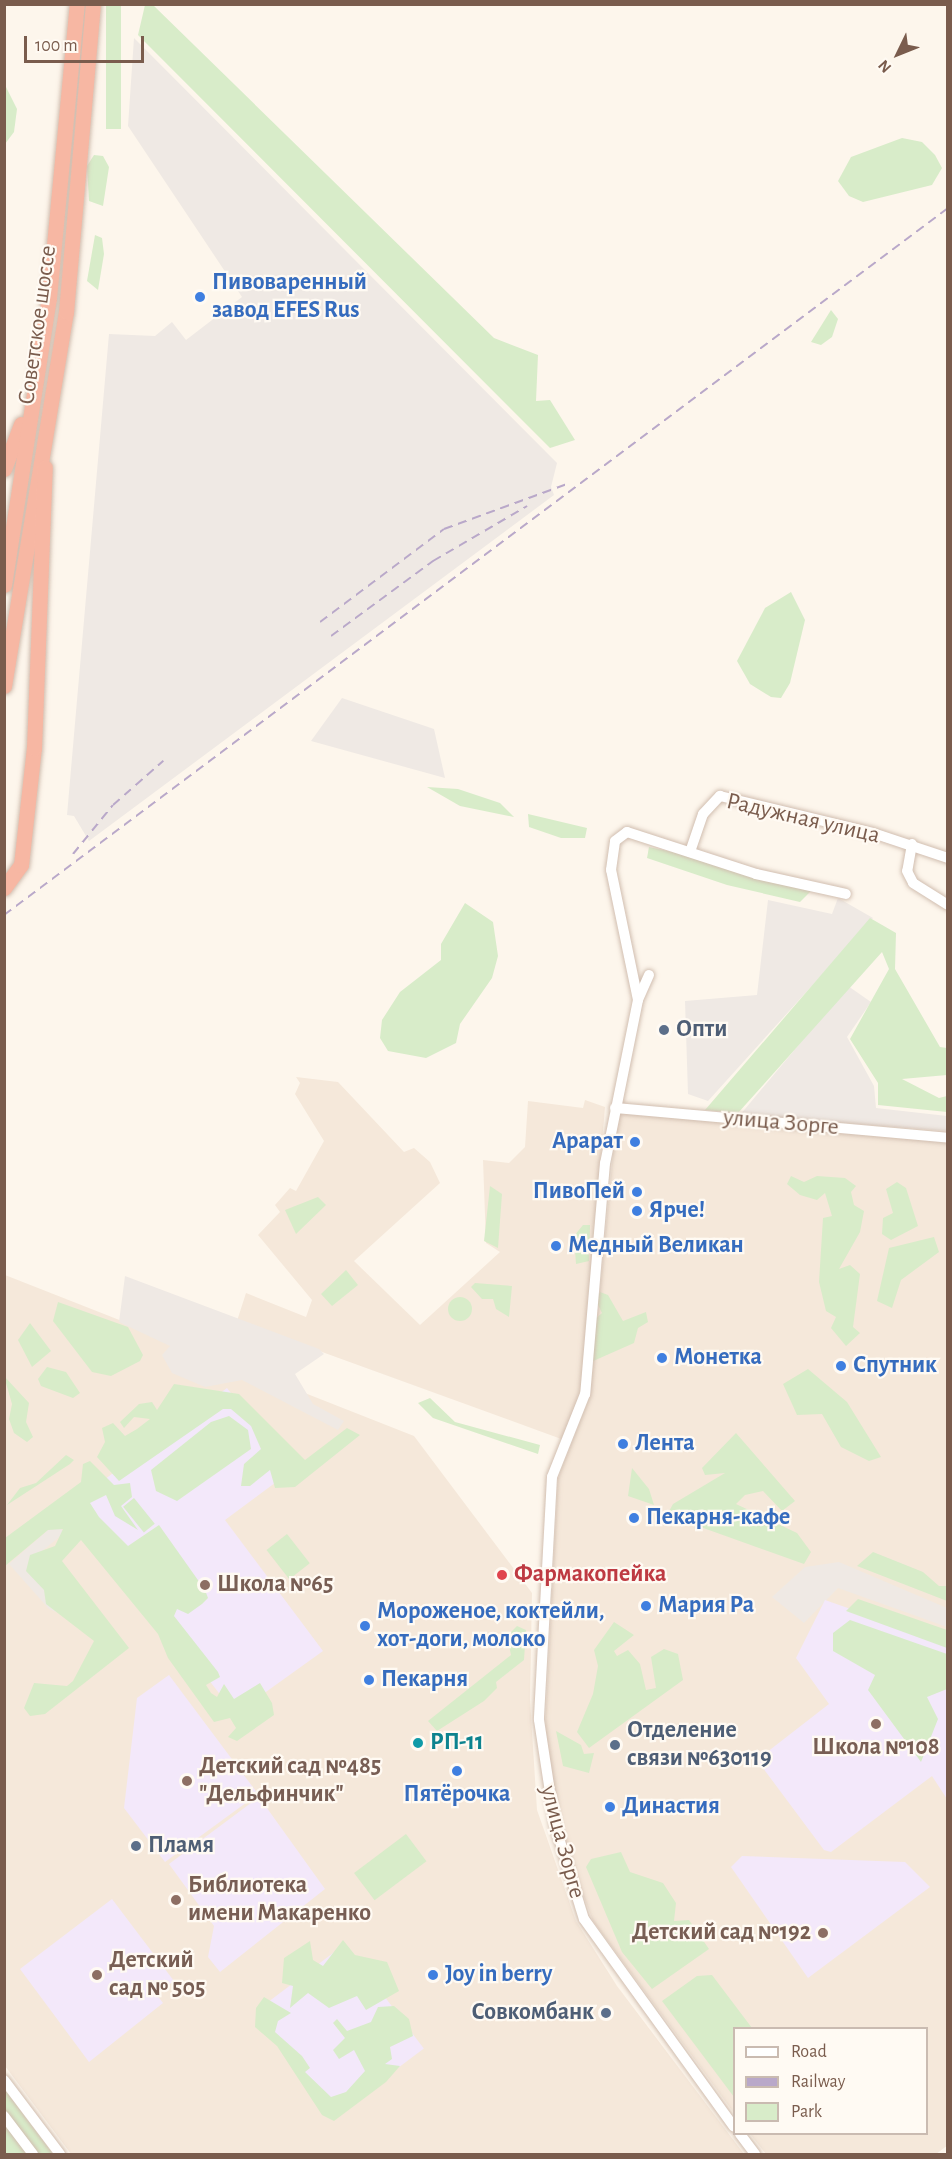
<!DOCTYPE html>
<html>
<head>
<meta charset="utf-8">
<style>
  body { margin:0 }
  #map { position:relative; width:952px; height:2159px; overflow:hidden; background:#fdf6ec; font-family:"Alegreya Sans",sans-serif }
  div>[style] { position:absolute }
  .residential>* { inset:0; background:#f5e8da }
  .industrial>* { inset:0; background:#efe9e4 }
  .education>* { inset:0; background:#f3e8fa; transform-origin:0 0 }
  .green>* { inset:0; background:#d8ecc9; transform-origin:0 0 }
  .round { border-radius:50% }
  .roads { filter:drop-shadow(0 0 2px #d1beb0) drop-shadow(0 0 2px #d1beb0) }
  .minor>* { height:10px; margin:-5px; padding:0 5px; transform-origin:5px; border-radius:5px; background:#fff }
  .highway>* { height:15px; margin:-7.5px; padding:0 7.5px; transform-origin:7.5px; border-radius:7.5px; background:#f7b7a3 }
  .rail>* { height:2px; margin-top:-1px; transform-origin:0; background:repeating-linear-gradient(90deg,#b9a8c9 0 9px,transparent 0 15px) }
  .dots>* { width:16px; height:16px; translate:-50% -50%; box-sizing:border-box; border:3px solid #fffaf3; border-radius:50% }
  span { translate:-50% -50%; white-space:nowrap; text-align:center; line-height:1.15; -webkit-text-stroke:4.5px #fffaf3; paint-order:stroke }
  .shop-label { font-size:24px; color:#366cbe; font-weight:700 }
  .left { translate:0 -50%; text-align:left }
  .right { translate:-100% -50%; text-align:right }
  .street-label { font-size:24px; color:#7a5c4d }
  .service-label { font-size:24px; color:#4e5e75; font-weight:700 }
  .health-label { font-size:24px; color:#be3a42; font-weight:700 }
  .education-label { font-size:24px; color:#785e54; font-weight:700 }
  .culture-label { font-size:24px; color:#0d838f; font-weight:700 }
  .frame { position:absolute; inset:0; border:6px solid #7a5c4d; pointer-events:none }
  .legend { position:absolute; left:733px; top:2027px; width:195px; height:108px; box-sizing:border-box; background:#fffaf3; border:2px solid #cabbb1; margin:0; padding:8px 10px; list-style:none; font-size:18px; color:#7a5c4d }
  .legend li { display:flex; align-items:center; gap:12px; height:30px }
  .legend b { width:30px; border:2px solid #cabbb1 }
  .north { position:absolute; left:868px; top:24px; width:60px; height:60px; -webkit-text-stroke:4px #fffaf3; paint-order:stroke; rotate:227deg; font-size:16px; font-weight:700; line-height:24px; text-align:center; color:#7a5c4d }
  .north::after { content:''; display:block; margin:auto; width:21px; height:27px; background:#7a5c4d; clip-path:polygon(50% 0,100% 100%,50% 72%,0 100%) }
  .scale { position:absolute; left:24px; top:36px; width:120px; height:27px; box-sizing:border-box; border:3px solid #7a5c4d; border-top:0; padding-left:8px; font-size:18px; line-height:21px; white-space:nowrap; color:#7a5c4d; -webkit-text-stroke:4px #fffaf3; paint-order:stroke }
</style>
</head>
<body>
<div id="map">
  <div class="residential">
    <i style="clip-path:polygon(296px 1077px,338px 1082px,404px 1152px,414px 1148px,430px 1162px,440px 1183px,354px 1261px,420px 1325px,500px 1252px,486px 1243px,483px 1160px,509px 1163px,525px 1147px,528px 1101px,583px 1108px,585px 1100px,605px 1107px,581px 1388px,564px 1440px,237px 1321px,246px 1293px,306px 1317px,312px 1300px,258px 1235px,280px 1212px,275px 1205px,290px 1188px,296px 1191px,324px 1141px,295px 1094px,300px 1083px)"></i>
    <i style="clip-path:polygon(617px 1112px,947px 1139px,948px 2145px,936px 2154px,766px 2154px,750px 2134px,926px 2134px,926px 2028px,734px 2028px,734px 2113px,593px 1921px,560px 1833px,545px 1730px,558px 1478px,590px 1396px)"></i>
    <i style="clip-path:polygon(5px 1275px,414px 1436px,532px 1593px,530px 1700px,537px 1810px,576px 1921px,617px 1986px,744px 2154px,71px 2154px,5px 2066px)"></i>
  </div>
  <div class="industrial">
    <i style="clip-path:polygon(134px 38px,557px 463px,551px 487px,554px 495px,89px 841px,74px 816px,67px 815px,109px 334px,155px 336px,172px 322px,186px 340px,242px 297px,128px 126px)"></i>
    <i style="clip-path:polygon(342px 698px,434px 729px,445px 778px,311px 741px)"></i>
    <i style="clip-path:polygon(838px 898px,873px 918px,708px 1101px,688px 1094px,685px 1001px,757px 995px,768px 900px,832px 914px)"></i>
    <i style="clip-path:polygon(848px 986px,871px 1002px,847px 1037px,874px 1086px,876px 1108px,947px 1116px,947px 1131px,740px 1115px)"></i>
    <i style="clip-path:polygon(125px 1276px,319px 1349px,324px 1354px,295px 1374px,313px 1404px,344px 1421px,338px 1430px,242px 1380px,205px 1387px,172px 1373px,162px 1355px,170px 1346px,119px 1322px)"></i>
    <i style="clip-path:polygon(57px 1522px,64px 1533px,29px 1562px,75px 1620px,49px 1609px,9px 1564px)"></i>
    <i style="clip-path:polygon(839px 1562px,947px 1608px,947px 1627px,838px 1588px,804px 1623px,772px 1597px,805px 1567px)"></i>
  </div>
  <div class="education">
    <i style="clip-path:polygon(227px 1388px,291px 1471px,225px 1520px,323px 1651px,235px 1714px,73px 1503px)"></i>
    <i style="clip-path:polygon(825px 1600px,947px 1643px,947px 1799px,932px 1776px,831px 1852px,824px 1850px,757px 1760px,829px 1704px,796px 1658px)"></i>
    <i style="clip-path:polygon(169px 1675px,258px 1794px,165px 1862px,124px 1808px,137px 1698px)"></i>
    <i style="clip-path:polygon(259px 1797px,325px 1889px,220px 1972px,208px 1957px,214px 1926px,169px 1864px)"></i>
    <i style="clip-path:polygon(742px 1856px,905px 1862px,930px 1887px,808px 1978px,731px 1867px)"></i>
    <i style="clip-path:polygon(112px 1899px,174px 1981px,156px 1994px,163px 2003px,89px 2062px,20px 1969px)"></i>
    <i style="left:345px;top:1944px;width:131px;height:110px;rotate:53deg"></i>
  </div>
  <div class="green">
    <i style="left:106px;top:5px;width:15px;height:124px"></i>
    <i style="clip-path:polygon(145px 5px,153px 5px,494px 338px,538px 355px,536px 401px,550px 400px,575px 440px,550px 448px,138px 35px)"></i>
    <i style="clip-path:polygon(5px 85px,17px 109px,14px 132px,5px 144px)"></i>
    <i style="clip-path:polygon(902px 138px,922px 142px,935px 155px,942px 168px,932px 185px,863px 202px,849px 196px,838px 181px,851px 157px)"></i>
    <i style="clip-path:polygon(94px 155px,103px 156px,109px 167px,103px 206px,89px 201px,87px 166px)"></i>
    <i style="clip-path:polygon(95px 235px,102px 238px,104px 254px,98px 290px,87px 281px)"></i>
    <i style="clip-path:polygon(831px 310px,838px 319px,832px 337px,821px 345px,811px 342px)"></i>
    <i style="clip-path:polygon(791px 592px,805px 620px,790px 683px,781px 698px,771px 697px,750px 684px,737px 661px,765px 608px)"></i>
    <i style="clip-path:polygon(427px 787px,458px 789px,500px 803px,514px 817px,460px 806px)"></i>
    <i style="clip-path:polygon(528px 814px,587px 828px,585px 838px,561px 838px,529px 827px)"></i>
    <i style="clip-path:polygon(649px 847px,701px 858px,814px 888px,800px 902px,727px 885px,647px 858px)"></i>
    <i style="clip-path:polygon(465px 903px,493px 922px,498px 956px,492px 978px,460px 1024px,456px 1043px,426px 1058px,388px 1051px,380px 1038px,382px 1020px,400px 992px,441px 960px,441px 944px)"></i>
    <i style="clip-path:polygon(870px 918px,896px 933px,895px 969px,940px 1047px,947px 1048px,947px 1075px,902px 1079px,939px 1098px,947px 1096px,947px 1112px,878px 1105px,878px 1083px,850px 1039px,889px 969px,882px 952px,738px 1113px,705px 1110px)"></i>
    <i style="clip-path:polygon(791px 1176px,804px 1182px,817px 1176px,845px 1178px,856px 1186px,851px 1192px,854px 1205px,864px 1211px,860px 1232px,839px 1269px,850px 1265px,860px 1274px,853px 1327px,860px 1333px,846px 1346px,831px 1328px,836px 1317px,826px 1311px,819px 1282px,823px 1218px,832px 1216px,825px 1193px,817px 1200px,800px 1195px,787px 1184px)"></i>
    <i style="clip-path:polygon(897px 1182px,906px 1188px,918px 1226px,891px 1240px,882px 1234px,883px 1218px,893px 1213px,886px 1189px)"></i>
    <i style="clip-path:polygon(490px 1186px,502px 1194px,498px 1248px,484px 1241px)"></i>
    <i style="clip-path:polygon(318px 1197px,326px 1205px,296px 1234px,285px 1210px)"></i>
    <i style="clip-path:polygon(583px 1225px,590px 1225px,589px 1261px,576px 1264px,574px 1236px)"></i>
    <i style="clip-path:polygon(934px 1237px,939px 1252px,901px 1280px,892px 1308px,877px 1301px,889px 1248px)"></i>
    <i style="clip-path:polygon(346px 1270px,358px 1285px,332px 1306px,321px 1294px)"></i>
    <i style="clip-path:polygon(475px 1283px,512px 1286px,509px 1317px,496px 1309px,493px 1299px,482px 1299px,471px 1287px)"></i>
    <i style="clip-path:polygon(600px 1292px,608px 1295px,623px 1321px,646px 1312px,648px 1322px,638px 1328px,634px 1343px,591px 1362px,593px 1321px,602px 1313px,596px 1301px)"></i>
    <i class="round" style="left:448px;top:1297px;width:24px;height:24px"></i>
    <i style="clip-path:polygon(58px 1302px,128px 1327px,143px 1355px,140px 1361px,111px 1376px,92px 1372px,53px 1321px)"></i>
    <i style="clip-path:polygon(30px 1323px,51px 1351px,32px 1367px,18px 1340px)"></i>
    <i style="clip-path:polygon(47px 1367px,66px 1372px,80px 1393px,73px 1398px,41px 1386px,38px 1379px)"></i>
    <i style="clip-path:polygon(808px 1369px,847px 1402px,881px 1457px,869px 1461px,841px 1447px,822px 1414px,797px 1415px,783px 1384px)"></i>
    <i style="clip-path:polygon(4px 1376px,29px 1403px,26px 1422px,33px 1437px,27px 1442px,14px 1433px,9px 1419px,12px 1404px)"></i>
    <i style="clip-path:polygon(174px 1384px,239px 1394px,305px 1460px,347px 1428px,360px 1435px,295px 1487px,275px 1488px,270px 1470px,250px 1486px,241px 1486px,244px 1464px,261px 1449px,251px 1426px,231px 1409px,223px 1409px,119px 1481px,97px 1457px,105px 1442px,102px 1428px,113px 1423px,125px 1436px,137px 1429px,150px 1419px,134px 1417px,124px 1428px,120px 1422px,139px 1404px,152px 1402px,157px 1410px)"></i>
    <i style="clip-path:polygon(430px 1398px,455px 1422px,540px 1445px,538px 1454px,433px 1418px,418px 1403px)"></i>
    <i style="clip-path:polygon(229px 1416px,248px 1430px,251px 1449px,177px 1501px,156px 1491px,151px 1470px,211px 1422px)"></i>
    <i style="clip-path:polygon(736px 1433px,795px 1501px,782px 1511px,763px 1491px,745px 1495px,736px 1504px,797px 1533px,811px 1552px,804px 1564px,667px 1515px,673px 1504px,725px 1473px,705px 1475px,702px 1468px)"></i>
    <i style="clip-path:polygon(66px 1455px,74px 1460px,70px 1464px,7px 1505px,20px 1488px,36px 1483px)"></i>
    <i style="clip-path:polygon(90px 1461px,114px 1485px,130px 1483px,132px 1497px,121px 1506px,138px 1530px,115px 1516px,106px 1495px,90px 1503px,99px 1517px,128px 1546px,159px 1525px,205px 1590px,208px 1598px,202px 1604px,188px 1614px,177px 1609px,174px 1616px,218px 1672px,220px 1677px,206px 1685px,211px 1693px,217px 1697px,224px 1684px,234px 1699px,260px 1683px,272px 1703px,274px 1715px,237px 1741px,228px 1737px,236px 1728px,230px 1718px,214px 1722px,168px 1658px,158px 1634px,81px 1540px,62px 1561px,129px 1648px,45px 1714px,30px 1716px,24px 1708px,34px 1683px,67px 1686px,73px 1681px,94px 1641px,46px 1604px,44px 1590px,26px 1571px,30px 1555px,55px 1546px,63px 1529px,48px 1530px,5px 1566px,5px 1538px,81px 1482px,83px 1464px)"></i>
    <i style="clip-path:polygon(632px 1468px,649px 1489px,654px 1505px,628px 1496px)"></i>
    <i style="left:134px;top:1498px;width:33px;height:14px;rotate:51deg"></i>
    <i style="left:287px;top:1534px;width:37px;height:26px;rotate:52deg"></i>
    <i style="clip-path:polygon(873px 1552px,923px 1572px,939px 1586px,947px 1586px,947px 1601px,857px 1566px)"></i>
    <i style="clip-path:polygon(858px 1599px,947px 1630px,947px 1648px,846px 1611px)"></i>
    <i style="clip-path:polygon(850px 1620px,947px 1654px,947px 1689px,927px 1697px,938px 1719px,921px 1762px,868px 1690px,875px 1675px,833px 1651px,833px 1633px)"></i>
    <i style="clip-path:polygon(614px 1622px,634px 1635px,614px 1651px,617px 1656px,628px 1650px,640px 1664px,646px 1690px,656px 1688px,651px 1657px,664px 1649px,678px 1654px,683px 1680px,589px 1748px,577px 1732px,593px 1694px,598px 1666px,594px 1650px)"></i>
    <i style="clip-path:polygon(517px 1626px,526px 1630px,524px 1660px,496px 1682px,497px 1688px,484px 1701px,437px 1731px,428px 1721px,511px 1655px,507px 1636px)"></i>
    <i style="clip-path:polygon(556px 1731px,581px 1745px,584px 1754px,594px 1753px,589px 1773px,563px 1766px)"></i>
    <i style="left:406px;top:1834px;width:34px;height:65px;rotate:53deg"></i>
    <i style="clip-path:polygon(621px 1852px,630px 1872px,663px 1883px,676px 1903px,674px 1921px,689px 1920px,709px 1949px,652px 1989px,622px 1952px,586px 1867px,591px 1859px)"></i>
    <i style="clip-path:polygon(343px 1940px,355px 1955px,387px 1962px,399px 1991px,366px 2010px,357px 1996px,329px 2008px,308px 1993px,290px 2008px,293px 1986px,282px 1983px,284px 1958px,310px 1941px,313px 1960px,323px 1966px)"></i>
    <i style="clip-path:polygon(712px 1975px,752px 2028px,734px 2028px,734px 2097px,662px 2001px,697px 1976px)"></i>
    <i style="clip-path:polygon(264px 1997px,291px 2013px,278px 2021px,275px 2032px,302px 2056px,310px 2068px,305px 2072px,331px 2097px,346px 2092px,365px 2071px,354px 2050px,339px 2059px,333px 2050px,345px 2038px,333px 2023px,337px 2019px,347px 2031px,371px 2022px,378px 2007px,394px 2006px,409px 2019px,413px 2036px,390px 2047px,392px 2059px,385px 2064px,400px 2066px,386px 2082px,334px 2121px,322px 2115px,277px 2046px,255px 2027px,256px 2008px)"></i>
    <i style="clip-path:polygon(5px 2090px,53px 2154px,5px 2154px)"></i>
  </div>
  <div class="roads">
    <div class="minor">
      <i style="left:912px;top:844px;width:27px;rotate:100deg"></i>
      <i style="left:907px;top:871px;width:13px;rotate:63deg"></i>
      <i style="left:913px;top:883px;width:41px;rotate:32.2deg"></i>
      <i style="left:690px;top:852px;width:40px;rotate:-71.1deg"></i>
      <i style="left:703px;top:814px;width:25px;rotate:-47deg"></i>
      <i style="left:720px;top:796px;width:157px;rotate:13.6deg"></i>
      <i style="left:873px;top:833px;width:79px;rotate:18.4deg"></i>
      <i style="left:649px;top:975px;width:27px;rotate:114deg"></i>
      <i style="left:638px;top:1000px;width:166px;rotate:101.4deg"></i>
      <i style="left:605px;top:1163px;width:232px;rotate:94.9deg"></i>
      <i style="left:585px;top:1394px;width:89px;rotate:111.7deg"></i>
      <i style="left:552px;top:1477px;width:243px;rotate:93.1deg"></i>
      <i style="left:539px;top:1720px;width:106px;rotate:81.3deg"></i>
      <i style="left:555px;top:1825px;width:98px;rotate:72.9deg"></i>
      <i style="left:584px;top:1919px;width:256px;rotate:54.2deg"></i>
      <i style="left:638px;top:1000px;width:133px;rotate:-101.7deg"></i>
      <i style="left:611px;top:870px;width:29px;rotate:-82deg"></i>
      <i style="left:615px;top:841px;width:15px;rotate:-37deg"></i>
      <i style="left:627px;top:832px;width:136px;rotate:18deg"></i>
      <i style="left:756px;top:874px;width:92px;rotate:12.5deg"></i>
      <i style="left:615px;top:1108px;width:334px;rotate:5.1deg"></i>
      <i style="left:4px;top:2080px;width:93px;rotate:52.9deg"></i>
      <i style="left:4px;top:2116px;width:48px;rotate:52.7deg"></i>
      <i style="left:740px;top:2134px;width:25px;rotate:53deg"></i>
    </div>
    <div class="highway">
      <i style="left:4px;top:469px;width:48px;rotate:-69.3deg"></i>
      <i style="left:4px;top:585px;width:291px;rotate:-81.1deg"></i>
      <i style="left:49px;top:298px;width:295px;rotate:-84.6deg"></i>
      <i style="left:4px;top:686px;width:379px;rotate:-80.6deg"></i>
      <i style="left:66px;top:312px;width:309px;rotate:-85deg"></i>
      <i style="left:4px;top:888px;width:29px;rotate:-54deg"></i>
      <i style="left:21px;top:865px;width:118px;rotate:-83.7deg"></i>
      <i style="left:34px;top:748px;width:281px;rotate:-87.8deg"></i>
    </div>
  </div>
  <div class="rail">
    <i style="left:320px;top:622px;width:155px;rotate:-36.9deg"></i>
    <i style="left:444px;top:529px;width:131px;rotate:-20.1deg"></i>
    <i style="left:331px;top:636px;width:127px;rotate:-36.3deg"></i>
    <i style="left:433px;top:561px;width:109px;rotate:-30.3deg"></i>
    <i style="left:73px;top:854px;width:63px;rotate:-50.8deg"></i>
    <i style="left:113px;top:805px;width:67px;rotate:-41.3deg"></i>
    <i style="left:4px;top:915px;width:1179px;rotate:-36.83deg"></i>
  </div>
  <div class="dots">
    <i style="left:200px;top:297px;background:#3f7fe0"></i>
    <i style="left:664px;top:1030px;background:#5c6f8a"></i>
    <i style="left:635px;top:1142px;background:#3f7fe0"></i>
    <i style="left:637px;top:1192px;background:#3f7fe0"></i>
    <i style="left:637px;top:1211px;background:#3f7fe0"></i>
    <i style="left:556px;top:1246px;background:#3f7fe0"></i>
    <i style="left:662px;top:1358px;background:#3f7fe0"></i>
    <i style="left:841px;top:1366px;background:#3f7fe0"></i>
    <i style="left:623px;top:1444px;background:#3f7fe0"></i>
    <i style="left:634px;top:1518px;background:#3f7fe0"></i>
    <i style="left:502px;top:1575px;background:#e0444e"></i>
    <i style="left:205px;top:1585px;background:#8d6e63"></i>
    <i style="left:646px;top:1606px;background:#3f7fe0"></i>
    <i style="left:365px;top:1626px;background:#3f7fe0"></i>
    <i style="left:369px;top:1680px;background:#3f7fe0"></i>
    <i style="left:876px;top:1724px;background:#8d6e63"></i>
    <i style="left:418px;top:1743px;background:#0f9aa8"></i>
    <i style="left:615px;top:1745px;background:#5c6f8a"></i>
    <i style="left:457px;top:1771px;background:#3f7fe0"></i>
    <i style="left:187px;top:1781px;background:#8d6e63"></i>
    <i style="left:610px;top:1807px;background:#3f7fe0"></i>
    <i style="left:136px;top:1846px;background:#5c6f8a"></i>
    <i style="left:176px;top:1900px;background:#8d6e63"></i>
    <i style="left:823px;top:1933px;background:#8d6e63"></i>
    <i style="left:97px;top:1975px;background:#8d6e63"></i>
    <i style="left:433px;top:1975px;background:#3f7fe0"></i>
    <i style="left:606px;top:2013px;background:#5c6f8a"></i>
  </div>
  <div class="shop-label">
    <span class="left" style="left:212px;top:297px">Пивоваренный<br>завод EFES Rus</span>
    <span class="right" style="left:623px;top:1142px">Арарат</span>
    <span class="right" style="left:625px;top:1192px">ПивоПей</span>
    <span class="left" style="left:649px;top:1211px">Ярче!</span>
    <span class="left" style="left:568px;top:1246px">Медный Великан</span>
    <span class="left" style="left:674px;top:1358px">Монетка</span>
    <span class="left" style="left:853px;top:1366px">Спутник</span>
    <span class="left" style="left:635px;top:1444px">Лента</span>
    <span class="left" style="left:646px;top:1518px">Пекарня-кафе</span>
    <span class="left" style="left:658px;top:1606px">Мария Ра</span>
    <span class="left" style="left:377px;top:1626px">Мороженое, коктейли,<br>хот-доги, молоко</span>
    <span class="left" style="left:381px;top:1680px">Пекарня</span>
    <span style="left:457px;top:1795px">Пятёрочка</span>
    <span class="left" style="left:622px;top:1807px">Династия</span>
    <span class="left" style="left:445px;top:1975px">Joy in berry</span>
  </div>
  <div class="street-label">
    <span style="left:38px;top:325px;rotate:-82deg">Советское шоссе</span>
    <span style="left:803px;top:819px;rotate:13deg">Радужная улица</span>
    <span style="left:781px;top:1123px;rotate:5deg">улица Зорге</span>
    <span style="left:562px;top:1842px;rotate:75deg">улица Зорге</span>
  </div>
  <div class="service-label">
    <span class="left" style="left:676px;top:1030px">Опти</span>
    <span class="left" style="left:627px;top:1745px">Отделение<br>связи №630119</span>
    <span class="left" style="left:148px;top:1846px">Пламя</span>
    <span class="right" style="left:594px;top:2013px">Совкомбанк</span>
  </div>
  <div class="health-label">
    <span class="left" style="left:514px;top:1575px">Фармакопейка</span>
  </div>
  <div class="education-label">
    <span class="left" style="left:217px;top:1585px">Школа №65</span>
    <span style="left:876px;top:1748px">Школа №108</span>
    <span class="left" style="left:199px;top:1781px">Детский сад №485<br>"Дельфинчик"</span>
    <span class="left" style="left:188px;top:1900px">Библиотека<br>имени Макаренко</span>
    <span class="right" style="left:811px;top:1933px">Детский сад №192</span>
    <span class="left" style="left:109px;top:1975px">Детский<br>сад № 505</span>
  </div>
  <div class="culture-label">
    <span class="left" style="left:430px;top:1743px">РП-11</span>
  </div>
  <div class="frame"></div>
  <ul class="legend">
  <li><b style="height:8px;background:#fff"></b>Road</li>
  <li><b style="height:8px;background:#b9a8c9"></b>Railway</li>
  <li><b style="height:16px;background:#d8ecc9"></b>Park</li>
  </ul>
  <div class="north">N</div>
  <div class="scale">100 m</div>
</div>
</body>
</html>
